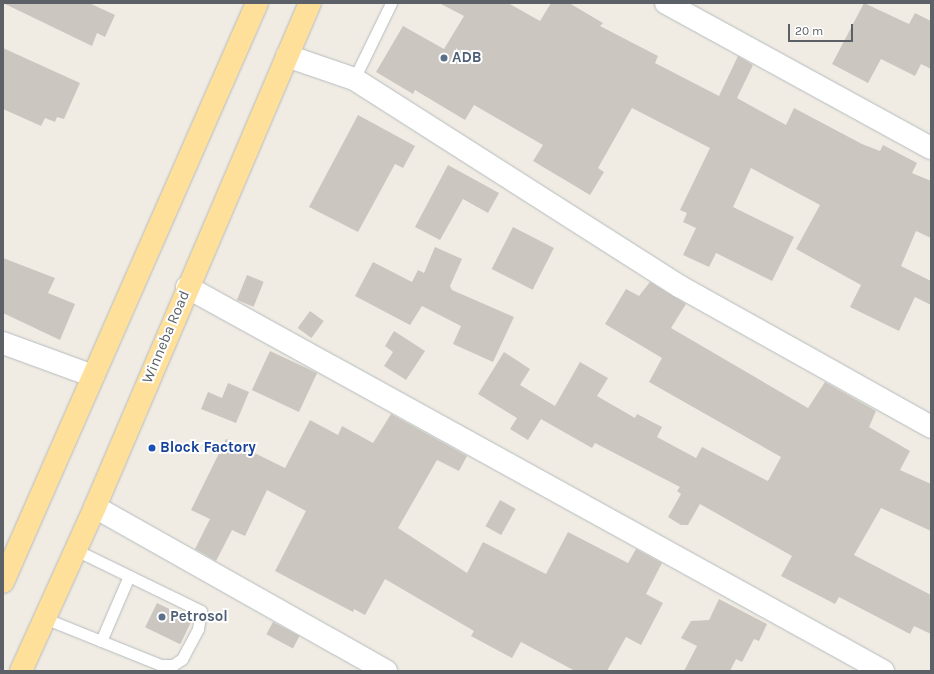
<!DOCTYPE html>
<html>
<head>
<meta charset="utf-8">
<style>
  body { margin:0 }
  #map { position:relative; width:934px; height:674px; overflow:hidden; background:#f0ece3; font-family:Karla,sans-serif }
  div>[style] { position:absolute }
  .building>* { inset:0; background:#cbc7c0; transform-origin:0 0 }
  .roads { filter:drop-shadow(0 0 1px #b6bbbf) drop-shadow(0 0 1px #b6bbbf) }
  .service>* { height:11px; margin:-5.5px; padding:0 5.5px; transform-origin:5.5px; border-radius:5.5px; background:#fff }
  .minor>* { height:22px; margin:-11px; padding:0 11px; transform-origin:11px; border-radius:11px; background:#fff }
  .trunk>* { height:22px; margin:-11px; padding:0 11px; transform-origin:11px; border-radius:11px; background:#ffe09a }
  .dots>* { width:11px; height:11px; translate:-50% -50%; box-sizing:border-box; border:2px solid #fff; border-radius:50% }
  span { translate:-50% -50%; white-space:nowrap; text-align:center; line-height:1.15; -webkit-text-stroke:4px #fff; paint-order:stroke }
  .service-label { font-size:15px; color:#4e5e75; font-weight:700 }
  .left { translate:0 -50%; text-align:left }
  .street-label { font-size:15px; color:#5b6166 }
  .transit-label { font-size:15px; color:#164399; font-weight:700 }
  .frame { position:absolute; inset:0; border:4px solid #5b6166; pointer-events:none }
  .scale { position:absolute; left:788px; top:24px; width:65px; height:18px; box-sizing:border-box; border:2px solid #5b6166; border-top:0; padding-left:5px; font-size:12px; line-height:14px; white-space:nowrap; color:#5b6166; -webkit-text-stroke:3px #fff; paint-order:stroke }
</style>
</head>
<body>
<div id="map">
  <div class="building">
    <i style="clip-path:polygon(3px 3px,89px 3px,115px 15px,105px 37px,97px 33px,92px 46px)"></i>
    <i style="clip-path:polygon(439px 3px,508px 3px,540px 21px,551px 3px,569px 3px,603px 23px,600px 26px,658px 56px,655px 63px,719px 96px,738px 56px,753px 65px,737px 98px,786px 125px,794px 108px,862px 144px,880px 151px,883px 145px,917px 163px,912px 173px,931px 181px,931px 238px,916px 231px,901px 266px,931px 281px,931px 305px,915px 297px,899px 331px,850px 307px,861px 285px,796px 249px,820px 205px,751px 168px,733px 207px,794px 237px,772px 281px,716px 253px,709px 267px,683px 255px,696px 228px,683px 222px,687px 213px,680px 210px,710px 148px,632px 108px,598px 168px,604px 172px,590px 195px,533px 161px,543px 145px,474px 105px,465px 120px,415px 90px,413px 94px,376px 72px,403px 26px,444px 49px,464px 16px)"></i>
    <i style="clip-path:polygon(864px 3px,909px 24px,915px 13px,931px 21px,931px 69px,921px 64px,915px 76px,881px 59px,868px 83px,832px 64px)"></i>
    <i style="clip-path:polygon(3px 48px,80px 83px,64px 119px,57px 117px,55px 122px,45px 118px,41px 126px,3px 109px)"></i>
    <i style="clip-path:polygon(358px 115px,415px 146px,403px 168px,395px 164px,358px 232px,309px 207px)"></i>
    <i style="clip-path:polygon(448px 165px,499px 193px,488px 213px,463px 199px,440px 240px,415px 227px)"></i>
    <i style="left:513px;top:227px;width:46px;height:47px;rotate:27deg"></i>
    <i style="clip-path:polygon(435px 247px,462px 259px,450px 286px,452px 290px,514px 317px,493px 362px,453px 344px,461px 326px,422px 306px,410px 325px,355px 296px,373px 262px,412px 282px,418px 270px,424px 273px)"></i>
    <i style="clip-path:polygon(3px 258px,55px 278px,48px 293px,75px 304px,60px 340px,3px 313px)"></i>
    <i style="left:247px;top:275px;width:18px;height:27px;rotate:22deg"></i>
    <i style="clip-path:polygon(650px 282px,686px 304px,671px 328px,808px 408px,825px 382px,876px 411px,869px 427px,910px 451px,900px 470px,931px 484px,931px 531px,881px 508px,854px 555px,931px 595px,931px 634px,914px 626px,910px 634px,839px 597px,835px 604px,781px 576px,792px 556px,700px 504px,688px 525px,681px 525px,668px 517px,681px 494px,677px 491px,680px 487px,595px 443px,592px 448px,541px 419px,528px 440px,510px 429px,517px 418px,478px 394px,504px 352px,530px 369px,520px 385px,555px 406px,580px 362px,608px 378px,597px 396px,635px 418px,637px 414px,662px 427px,657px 437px,696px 458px,702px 447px,768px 481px,781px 457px,649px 382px,662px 358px,605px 324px,626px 289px,639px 296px)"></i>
    <i style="left:310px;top:311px;width:17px;height:21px;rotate:36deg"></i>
    <i style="clip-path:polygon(394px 331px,425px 351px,406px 380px,384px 366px,393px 352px,385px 346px)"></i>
    <i style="left:270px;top:351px;width:52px;height:43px;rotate:25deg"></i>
    <i style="clip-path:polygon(228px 383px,249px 392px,236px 423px,201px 409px,208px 392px,222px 398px)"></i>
    <i style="clip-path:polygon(391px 414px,467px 456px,459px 471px,437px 460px,398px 528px,467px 573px,483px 542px,546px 574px,568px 532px,628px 563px,636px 549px,662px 563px,646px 594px,663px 603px,641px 645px,626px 637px,607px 671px,575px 671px,521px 642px,512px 658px,471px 636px,474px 631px,385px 579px,365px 615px,354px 609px,353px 612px,275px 571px,306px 511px,267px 490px,245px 536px,232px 530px,216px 561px,195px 549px,210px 519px,191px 510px,226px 439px,285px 468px,310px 420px,338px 435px,342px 426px,373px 443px)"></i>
    <i style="left:500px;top:500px;width:18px;height:30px;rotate:29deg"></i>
    <i style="clip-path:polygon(719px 599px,767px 624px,759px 641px,754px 639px,742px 662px,736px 659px,730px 671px,684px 671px,697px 646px,681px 638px,691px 621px,709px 620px)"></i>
    <i style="left:157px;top:603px;width:39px;height:27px;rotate:26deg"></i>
    <i style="left:273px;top:622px;width:30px;height:14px;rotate:28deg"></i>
  </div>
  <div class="roads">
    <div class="service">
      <i style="left:354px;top:79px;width:85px;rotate:-64deg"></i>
      <i style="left:44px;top:618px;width:126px;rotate:21.9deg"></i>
      <i style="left:161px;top:665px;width:12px"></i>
      <i style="left:173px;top:665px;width:11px;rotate:-34deg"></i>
      <i style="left:182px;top:659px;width:34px;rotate:-62deg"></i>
      <i style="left:198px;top:629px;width:18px;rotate:-81deg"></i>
      <i style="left:201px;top:611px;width:141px;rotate:-154deg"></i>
      <i style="left:101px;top:641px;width:71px;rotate:-66.7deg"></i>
    </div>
    <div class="minor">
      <i style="left:666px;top:3px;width:302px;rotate:28.7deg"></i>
      <i style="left:287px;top:56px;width:71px;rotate:18.9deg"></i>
      <i style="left:354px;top:79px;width:385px;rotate:32.5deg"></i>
      <i style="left:679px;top:286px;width:289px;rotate:29.2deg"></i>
      <i style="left:187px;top:287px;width:795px;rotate:28.89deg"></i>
      <i style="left:3px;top:343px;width:96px;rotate:20.1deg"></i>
      <i style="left:95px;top:507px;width:334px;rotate:29.4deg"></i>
    </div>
    <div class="trunk">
      <i style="left:3px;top:582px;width:632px;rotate:-66.31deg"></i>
      <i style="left:21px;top:671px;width:180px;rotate:-65.7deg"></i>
      <i style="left:95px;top:507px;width:548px;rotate:-66.9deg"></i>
    </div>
  </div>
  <div class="dots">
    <i style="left:444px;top:58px;background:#5c6f8a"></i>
    <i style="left:152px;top:448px;background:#1a4fb4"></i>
    <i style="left:162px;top:617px;background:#5c6f8a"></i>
  </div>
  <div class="service-label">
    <span class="left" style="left:452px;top:58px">ADB</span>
    <span class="left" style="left:170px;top:617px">Petrosol</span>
  </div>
  <div class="street-label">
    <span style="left:166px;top:337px;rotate:-67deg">Winneba Road</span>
  </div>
  <div class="transit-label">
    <span class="left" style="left:160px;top:448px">Block Factory</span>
  </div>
  <div class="frame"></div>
  <div class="scale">20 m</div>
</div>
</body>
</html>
